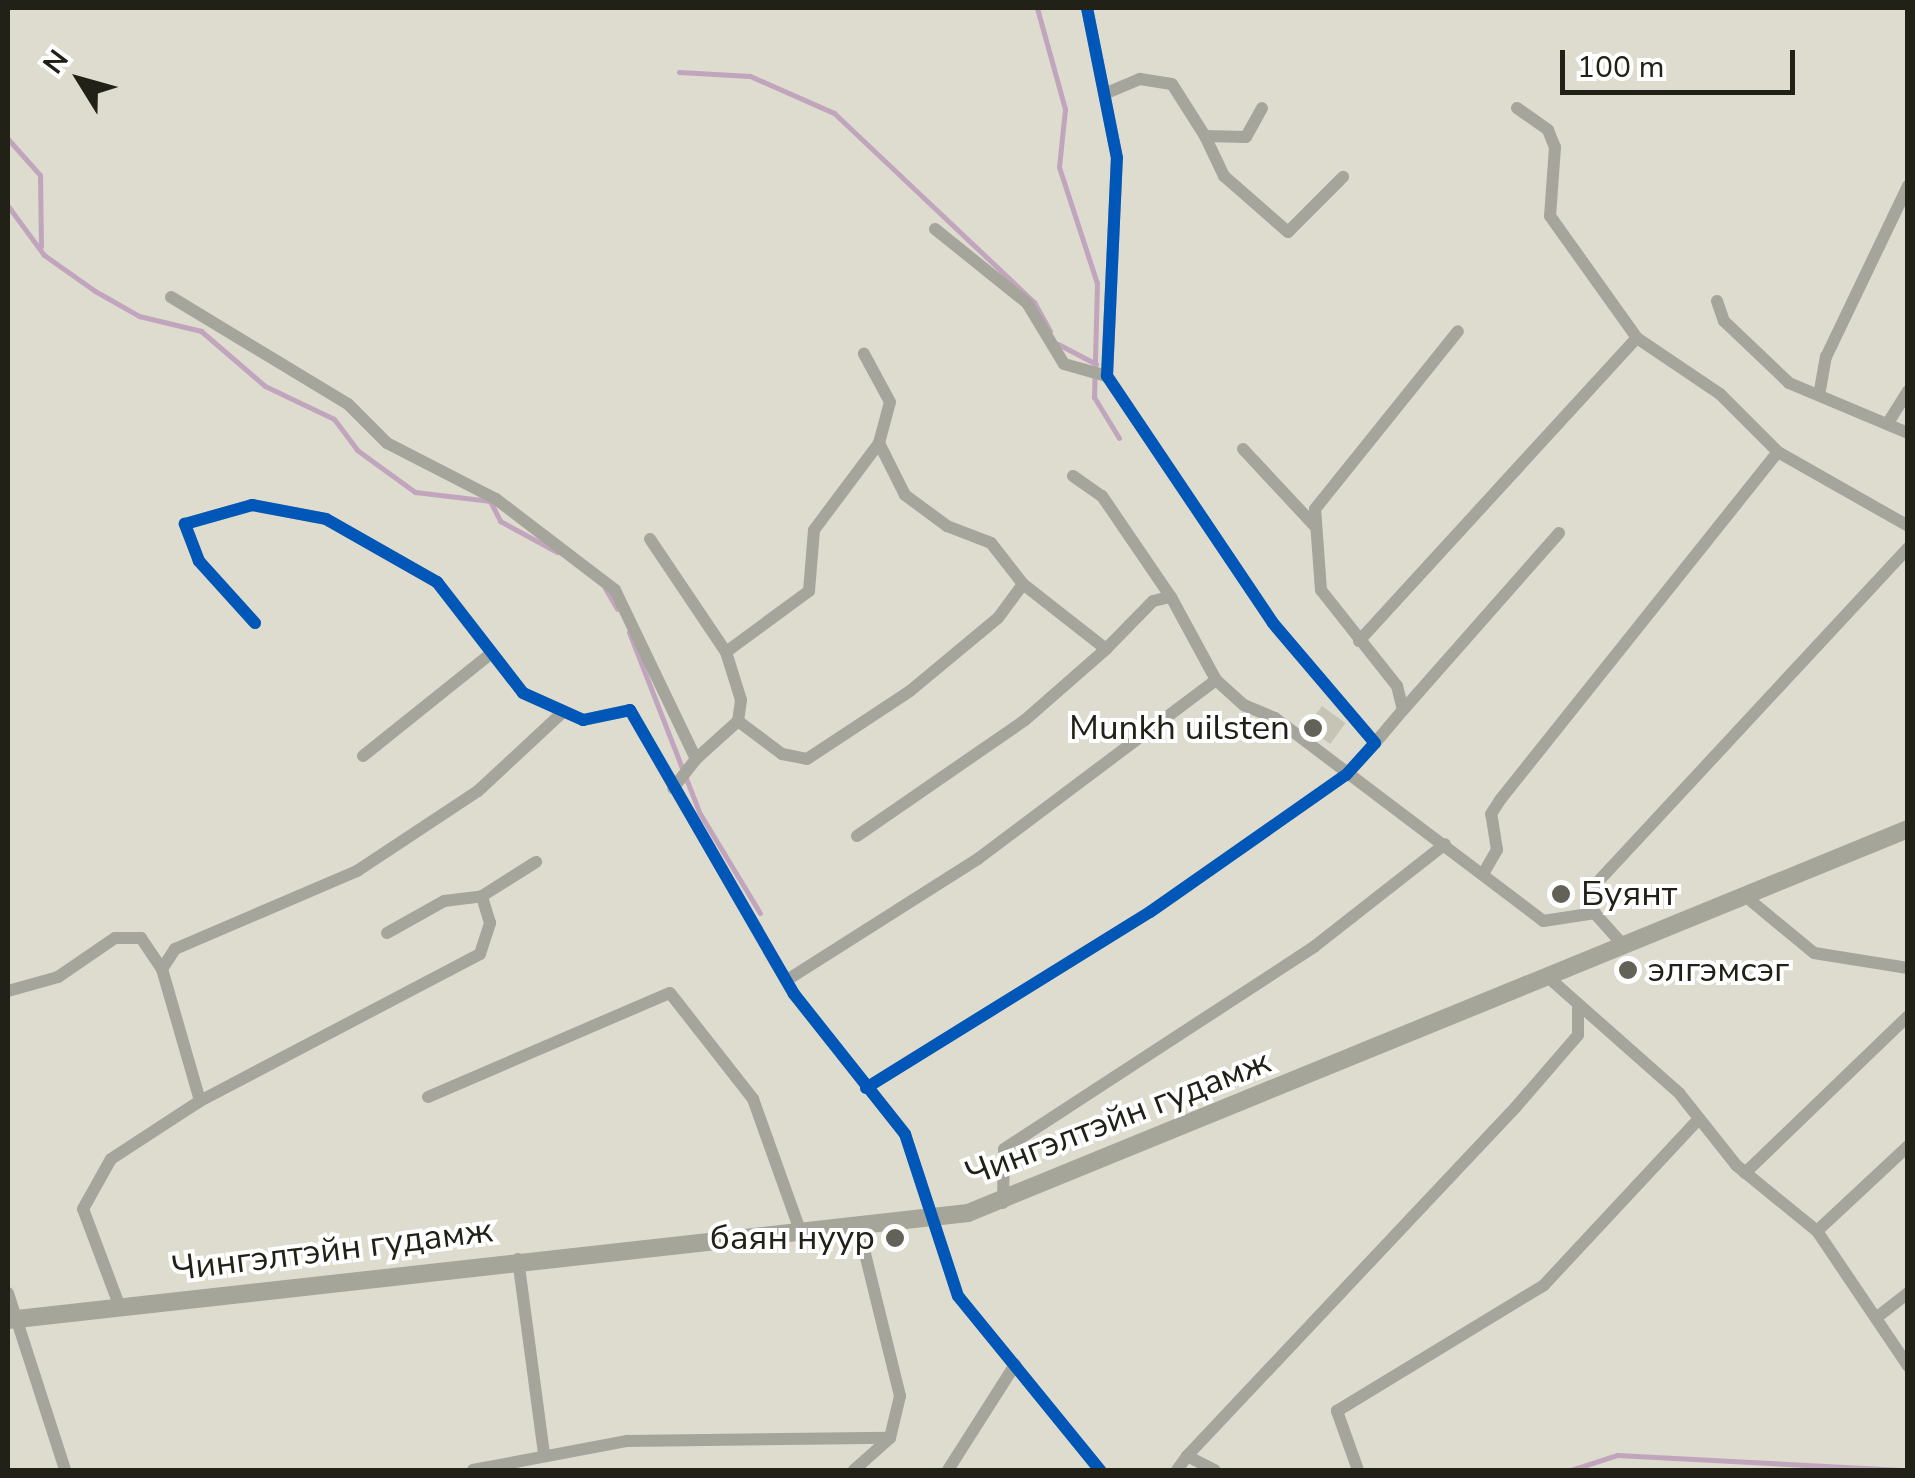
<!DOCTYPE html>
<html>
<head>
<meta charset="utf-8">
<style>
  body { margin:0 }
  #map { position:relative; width:1915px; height:1478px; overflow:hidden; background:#dddccf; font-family:"Nunito Sans",sans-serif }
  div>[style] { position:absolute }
  .stream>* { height:5px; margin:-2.5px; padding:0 2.5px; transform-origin:2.5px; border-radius:2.5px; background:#c1a5bd }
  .building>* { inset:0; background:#c6c5b5; transform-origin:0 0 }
  .street>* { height:12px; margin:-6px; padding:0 6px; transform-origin:6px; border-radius:6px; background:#a6a59c }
  .secondary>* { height:18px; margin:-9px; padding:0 9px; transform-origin:9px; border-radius:9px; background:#a5a599 }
  .cycleway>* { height:12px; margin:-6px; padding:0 6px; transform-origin:6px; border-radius:6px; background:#0057b8 }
  .dots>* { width:28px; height:28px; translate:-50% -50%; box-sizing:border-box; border:5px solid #fff; border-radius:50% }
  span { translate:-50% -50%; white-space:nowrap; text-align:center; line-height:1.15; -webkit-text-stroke:8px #fff; paint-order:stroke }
  .poi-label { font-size:35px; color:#212118 }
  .right { translate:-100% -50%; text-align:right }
  .left { translate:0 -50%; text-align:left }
  .street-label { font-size:35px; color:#212118 }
  .frame { position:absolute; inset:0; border:10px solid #212118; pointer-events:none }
  .north { position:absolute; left:30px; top:30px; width:100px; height:100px; -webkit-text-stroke:8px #fff; paint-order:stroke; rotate:307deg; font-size:28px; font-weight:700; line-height:40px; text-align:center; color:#212118 }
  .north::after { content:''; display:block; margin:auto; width:35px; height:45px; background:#212118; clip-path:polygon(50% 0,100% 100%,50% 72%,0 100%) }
  .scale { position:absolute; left:1560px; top:50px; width:235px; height:45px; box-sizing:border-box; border:5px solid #212118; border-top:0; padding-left:12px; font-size:30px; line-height:35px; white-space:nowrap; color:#212118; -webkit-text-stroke:8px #fff; paint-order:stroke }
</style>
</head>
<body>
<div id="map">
  <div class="stream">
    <i style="left:1037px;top:8px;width:105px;rotate:74.5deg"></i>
    <i style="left:1065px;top:109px;width:58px;rotate:95.9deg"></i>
    <i style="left:1059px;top:167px;width:122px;rotate:71.9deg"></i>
    <i style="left:1097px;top:283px;width:114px;rotate:91.5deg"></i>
    <i style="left:1094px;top:397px;width:48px;rotate:58.6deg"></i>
    <i style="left:679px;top:72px;width:71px;rotate:3.2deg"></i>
    <i style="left:750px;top:76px;width:92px;rotate:23.8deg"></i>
    <i style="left:834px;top:113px;width:275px;rotate:43.4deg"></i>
    <i style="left:1034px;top:302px;width:33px;rotate:61deg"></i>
    <i style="left:8px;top:139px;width:48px;rotate:48.4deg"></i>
    <i style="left:40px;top:175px;width:71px;rotate:89.2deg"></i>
    <i style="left:8px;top:206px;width:61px;rotate:53.7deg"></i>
    <i style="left:44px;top:255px;width:62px;rotate:35.2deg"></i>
    <i style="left:95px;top:291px;width:51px;rotate:29.6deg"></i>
    <i style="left:139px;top:316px;width:64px;rotate:13.6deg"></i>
    <i style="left:201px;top:331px;width:84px;rotate:40.7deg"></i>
    <i style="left:265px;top:386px;width:76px;rotate:25.6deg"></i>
    <i style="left:334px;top:419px;width:39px;rotate:53deg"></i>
    <i style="left:357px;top:450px;width:72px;rotate:35.9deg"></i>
    <i style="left:415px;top:492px;width:76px;rotate:6.8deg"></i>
    <i style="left:490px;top:501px;width:22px;rotate:63deg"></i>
    <i style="left:500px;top:521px;width:65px;rotate:28.5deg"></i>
    <i style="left:1058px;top:344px;width:43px;rotate:27.8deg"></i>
    <i style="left:605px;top:588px;width:24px;rotate:60deg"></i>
    <i style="left:629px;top:632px;width:193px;rotate:68.7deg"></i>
    <i style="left:699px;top:812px;width:118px;rotate:58.9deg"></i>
    <i style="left:1571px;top:1470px;width:48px;rotate:-18.1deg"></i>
    <i style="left:1617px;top:1455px;width:291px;rotate:3deg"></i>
  </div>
  <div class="building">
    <i style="left:1322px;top:706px;width:29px;height:26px;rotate:36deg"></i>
  </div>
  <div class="street">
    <i style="left:1109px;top:92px;width:34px;rotate:-23deg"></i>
    <i style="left:1140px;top:79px;width:32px;rotate:9deg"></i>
    <i style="left:1172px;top:84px;width:62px;rotate:57.6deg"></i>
    <i style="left:1205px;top:136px;width:41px;rotate:1.4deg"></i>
    <i style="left:1246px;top:137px;width:33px;rotate:-61deg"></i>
    <i style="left:1517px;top:108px;width:38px;rotate:35deg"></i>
    <i style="left:1548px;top:130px;width:18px;rotate:68deg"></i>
    <i style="left:1555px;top:147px;width:69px;rotate:94.1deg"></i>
    <i style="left:1550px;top:216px;width:150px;rotate:54.5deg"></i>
    <i style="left:1637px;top:338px;width:100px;rotate:34deg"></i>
    <i style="left:1720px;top:394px;width:82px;rotate:45deg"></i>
    <i style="left:1778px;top:452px;width:150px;rotate:29.6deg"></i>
    <i style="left:1205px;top:136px;width:44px;rotate:64.6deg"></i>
    <i style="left:1224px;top:176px;width:85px;rotate:41.2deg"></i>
    <i style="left:1288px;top:232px;width:78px;rotate:-45deg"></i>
    <i style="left:935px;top:229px;width:118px;rotate:38.8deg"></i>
    <i style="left:1027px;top:303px;width:71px;rotate:58.8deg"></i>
    <i style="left:1064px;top:364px;width:45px;rotate:15.6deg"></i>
    <i style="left:171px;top:297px;width:207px;rotate:31.2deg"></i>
    <i style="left:348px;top:404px;width:55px;rotate:45deg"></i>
    <i style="left:387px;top:443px;width:123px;rotate:27.2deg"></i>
    <i style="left:496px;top:499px;width:150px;rotate:37.4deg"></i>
    <i style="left:615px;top:590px;width:187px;rotate:64.4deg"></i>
    <i style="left:696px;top:759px;width:37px;rotate:128deg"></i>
    <i style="left:1717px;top:301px;width:21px;rotate:71deg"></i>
    <i style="left:1724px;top:321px;width:90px;rotate:43.6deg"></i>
    <i style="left:1789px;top:383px;width:129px;rotate:22.8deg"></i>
    <i style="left:1820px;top:390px;width:34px;rotate:-80deg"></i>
    <i style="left:1826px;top:357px;width:190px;rotate:-64.4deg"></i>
    <i style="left:1888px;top:423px;width:38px;rotate:-58deg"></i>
    <i style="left:879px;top:443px;width:58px;rotate:63.4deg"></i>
    <i style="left:905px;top:495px;width:52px;rotate:36.4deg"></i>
    <i style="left:947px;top:526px;width:47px;rotate:21.1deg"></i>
    <i style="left:991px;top:543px;width:52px;rotate:52deg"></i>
    <i style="left:1023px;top:584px;width:105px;rotate:38.1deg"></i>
    <i style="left:1106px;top:649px;width:67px;rotate:-45.6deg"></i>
    <i style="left:1153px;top:601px;width:18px;rotate:-13deg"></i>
    <i style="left:1171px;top:597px;width:94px;rotate:61.5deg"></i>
    <i style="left:1216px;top:680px;width:38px;rotate:42deg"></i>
    <i style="left:1244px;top:705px;width:34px;rotate:23deg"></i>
    <i style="left:1275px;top:718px;width:336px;rotate:37.1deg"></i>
    <i style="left:1543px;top:921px;width:53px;rotate:-8.7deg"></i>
    <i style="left:1243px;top:449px;width:103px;rotate:47deg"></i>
    <i style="left:1073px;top:476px;width:35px;rotate:35deg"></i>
    <i style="left:1102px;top:496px;width:122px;rotate:55.7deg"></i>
    <i style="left:650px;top:539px;width:136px;rotate:56.1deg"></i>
    <i style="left:726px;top:652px;width:50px;rotate:72.6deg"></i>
    <i style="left:741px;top:700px;width:21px;rotate:98deg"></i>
    <i style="left:738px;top:721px;width:57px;rotate:137.9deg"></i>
    <i style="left:255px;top:623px;width:84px;rotate:-132.1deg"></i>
    <i style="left:199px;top:561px;width:40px;rotate:-111deg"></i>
    <i style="left:185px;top:524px;width:70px;rotate:-15.8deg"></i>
    <i style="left:252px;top:505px;width:75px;rotate:10.7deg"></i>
    <i style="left:326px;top:519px;width:128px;rotate:29.6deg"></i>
    <i style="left:437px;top:582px;width:140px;rotate:52.2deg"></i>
    <i style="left:523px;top:693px;width:66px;rotate:24.2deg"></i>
    <i style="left:583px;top:720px;width:48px;rotate:-12deg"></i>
    <i style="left:630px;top:710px;width:328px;rotate:60deg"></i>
    <i style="left:794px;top:994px;width:179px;rotate:51.6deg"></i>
    <i style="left:905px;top:1134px;width:170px;rotate:71.9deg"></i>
    <i style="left:958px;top:1296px;width:225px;rotate:50.8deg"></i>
    <i style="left:1359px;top:641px;width:411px;rotate:-47.5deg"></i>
    <i style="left:726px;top:652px;width:103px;rotate:-36.3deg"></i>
    <i style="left:809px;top:591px;width:61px;rotate:-85.3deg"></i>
    <i style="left:814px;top:530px;width:109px;rotate:-53.2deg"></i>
    <i style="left:879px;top:443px;width:42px;rotate:-75deg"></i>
    <i style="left:890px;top:402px;width:55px;rotate:-118.4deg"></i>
    <i style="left:1403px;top:710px;width:236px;rotate:-48.6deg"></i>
    <i style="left:738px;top:721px;width:55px;rotate:36.9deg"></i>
    <i style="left:782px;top:754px;width:25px;rotate:11deg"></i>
    <i style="left:807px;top:759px;width:123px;rotate:-33.4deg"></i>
    <i style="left:910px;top:691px;width:114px;rotate:-39.7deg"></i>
    <i style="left:998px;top:618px;width:42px;rotate:-53.7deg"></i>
    <i style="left:1375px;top:743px;width:43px;rotate:-49.7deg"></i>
    <i style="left:1403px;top:710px;width:25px;rotate:-104deg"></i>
    <i style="left:1397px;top:686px;width:122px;rotate:-128.4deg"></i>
    <i style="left:1321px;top:590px;width:81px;rotate:-94.2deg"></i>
    <i style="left:1315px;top:509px;width:228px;rotate:-51.2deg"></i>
    <i style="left:363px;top:756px;width:161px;rotate:-38.7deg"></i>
    <i style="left:857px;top:836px;width:204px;rotate:-34.6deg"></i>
    <i style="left:1025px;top:720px;width:108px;rotate:-41.2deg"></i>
    <i style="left:1483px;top:874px;width:28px;rotate:-60deg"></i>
    <i style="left:1497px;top:850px;width:36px;rotate:-99deg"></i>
    <i style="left:1491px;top:814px;width:17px;rotate:-57deg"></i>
    <i style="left:1500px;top:800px;width:445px;rotate:-51.4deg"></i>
    <i style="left:1745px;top:896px;width:89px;rotate:39.6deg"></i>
    <i style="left:1814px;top:953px;width:95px;rotate:9.1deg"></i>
    <i style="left:387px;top:933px;width:65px;rotate:-29.3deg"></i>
    <i style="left:444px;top:901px;width:38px;rotate:-7deg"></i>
    <i style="left:482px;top:896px;width:64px;rotate:-32.2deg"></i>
    <i style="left:1624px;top:946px;width:50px;rotate:-131.7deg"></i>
    <i style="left:1591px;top:909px;width:22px;rotate:-85deg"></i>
    <i style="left:1593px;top:887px;width:463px;rotate:-47.1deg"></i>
    <i style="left:162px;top:969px;width:24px;rotate:-57deg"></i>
    <i style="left:175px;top:949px;width:198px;rotate:-23.2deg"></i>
    <i style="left:357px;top:871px;width:145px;rotate:-33.5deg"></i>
    <i style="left:478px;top:791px;width:115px;rotate:-42.9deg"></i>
    <i style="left:1549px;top:978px;width:174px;rotate:41.5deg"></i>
    <i style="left:1679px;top:1093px;width:92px;rotate:51.6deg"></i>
    <i style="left:1736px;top:1165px;width:104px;rotate:39.2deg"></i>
    <i style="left:1817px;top:1231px;width:163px;rotate:56deg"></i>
    <i style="left:787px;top:980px;width:227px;rotate:-32.4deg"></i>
    <i style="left:979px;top:858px;width:296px;rotate:-36.9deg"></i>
    <i style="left:8px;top:991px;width:52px;rotate:-15.6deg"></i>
    <i style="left:58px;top:977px;width:69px;rotate:-34.4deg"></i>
    <i style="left:115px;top:938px;width:26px"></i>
    <i style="left:141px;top:938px;width:37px;rotate:56deg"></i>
    <i style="left:162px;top:969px;width:137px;rotate:73.9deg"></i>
    <i style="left:866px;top:1088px;width:334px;rotate:-31.8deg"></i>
    <i style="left:1150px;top:912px;width:239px;rotate:-35deg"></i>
    <i style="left:1346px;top:775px;width:43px;rotate:-47.8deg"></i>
    <i style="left:1375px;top:743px;width:157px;rotate:-130.4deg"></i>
    <i style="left:1273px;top:623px;width:298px;rotate:-123.9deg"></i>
    <i style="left:1107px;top:376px;width:218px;rotate:-87.4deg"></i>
    <i style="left:1117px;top:158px;width:153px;rotate:-101.3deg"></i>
    <i style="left:428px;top:1097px;width:263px;rotate:-23.3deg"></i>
    <i style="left:670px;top:993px;width:135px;rotate:51.9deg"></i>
    <i style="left:753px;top:1099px;width:139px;rotate:70.3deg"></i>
    <i style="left:1745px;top:1173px;width:226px;rotate:-43.9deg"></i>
    <i style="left:1003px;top:1203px;width:54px;rotate:-88.9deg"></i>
    <i style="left:1004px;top:1149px;width:371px;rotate:-33.1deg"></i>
    <i style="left:1315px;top:946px;width:165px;rotate:-38.1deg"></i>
    <i style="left:1817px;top:1231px;width:125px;rotate:-43deg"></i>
    <i style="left:518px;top:1259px;width:196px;rotate:82.4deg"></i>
    <i style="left:8px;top:1293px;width:186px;rotate:72.1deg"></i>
    <i style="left:121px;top:1310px;width:108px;rotate:-110.6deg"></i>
    <i style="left:83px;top:1209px;width:57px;rotate:-60.8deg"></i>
    <i style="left:111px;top:1159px;width:106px;rotate:-33.1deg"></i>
    <i style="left:200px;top:1101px;width:316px;rotate:-27.7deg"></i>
    <i style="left:480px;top:954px;width:33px;rotate:-72deg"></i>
    <i style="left:490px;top:923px;width:28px;rotate:-107deg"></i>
    <i style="left:1876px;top:1318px;width:41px;rotate:-38deg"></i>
    <i style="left:1187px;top:1456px;width:478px;rotate:-46.7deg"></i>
    <i style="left:1515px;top:1108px;width:96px;rotate:-49.2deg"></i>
    <i style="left:1578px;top:1035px;width:27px;rotate:-90deg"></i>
    <i style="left:473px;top:1470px;width:157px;rotate:-10.7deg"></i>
    <i style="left:627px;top:1441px;width:263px;rotate:-0.7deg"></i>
    <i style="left:854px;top:1470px;width:48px;rotate:-41.6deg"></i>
    <i style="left:890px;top:1438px;width:43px;rotate:-76.6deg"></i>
    <i style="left:900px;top:1396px;width:176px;rotate:-103.8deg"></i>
    <i style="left:948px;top:1470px;width:125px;rotate:-57.5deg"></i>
    <i style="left:1177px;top:1470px;width:17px;rotate:-54deg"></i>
    <i style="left:1187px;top:1456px;width:31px;rotate:27deg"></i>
    <i style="left:1358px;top:1470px;width:63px;rotate:-109.6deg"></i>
    <i style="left:1337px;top:1411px;width:242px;rotate:-31.3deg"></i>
    <i style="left:1544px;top:1285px;width:224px;rotate:-47deg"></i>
  </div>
  <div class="secondary">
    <i style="left:8px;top:1320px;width:966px;rotate:-6.36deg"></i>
    <i style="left:968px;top:1213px;width:1015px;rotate:-22.22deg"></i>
  </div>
  <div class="cycleway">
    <i style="left:255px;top:623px;width:84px;rotate:-132.1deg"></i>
    <i style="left:199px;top:561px;width:40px;rotate:-111deg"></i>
    <i style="left:185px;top:524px;width:70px;rotate:-15.8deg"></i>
    <i style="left:252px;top:505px;width:75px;rotate:10.7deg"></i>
    <i style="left:326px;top:519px;width:128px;rotate:29.6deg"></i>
    <i style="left:437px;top:582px;width:140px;rotate:52.2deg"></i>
    <i style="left:523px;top:693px;width:66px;rotate:24.2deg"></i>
    <i style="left:583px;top:720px;width:48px;rotate:-12deg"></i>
    <i style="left:630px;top:710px;width:328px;rotate:60deg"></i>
    <i style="left:794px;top:994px;width:179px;rotate:51.6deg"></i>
    <i style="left:905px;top:1134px;width:170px;rotate:71.9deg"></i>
    <i style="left:958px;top:1296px;width:225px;rotate:50.8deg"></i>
    <i style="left:866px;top:1088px;width:334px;rotate:-31.8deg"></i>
    <i style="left:1150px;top:912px;width:239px;rotate:-35deg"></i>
    <i style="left:1346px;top:775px;width:43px;rotate:-47.8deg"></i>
    <i style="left:1375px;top:743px;width:157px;rotate:-130.4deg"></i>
    <i style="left:1273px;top:623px;width:298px;rotate:-123.9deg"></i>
    <i style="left:1107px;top:376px;width:218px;rotate:-87.4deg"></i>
    <i style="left:1117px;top:158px;width:153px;rotate:-101.3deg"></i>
  </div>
  <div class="dots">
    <i style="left:1313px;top:728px;background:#636258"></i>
    <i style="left:1561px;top:894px;background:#636258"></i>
    <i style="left:1628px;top:970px;background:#636258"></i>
    <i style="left:895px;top:1238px;background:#636258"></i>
  </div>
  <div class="poi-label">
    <span class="right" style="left:1290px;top:728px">Munkh uilsten</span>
    <span class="left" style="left:1581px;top:894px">Буянт</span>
    <span class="left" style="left:1648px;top:970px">элгэмсэг</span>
    <span class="right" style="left:875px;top:1238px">баян нуур</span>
  </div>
  <div class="street-label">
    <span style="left:1118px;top:1118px;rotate:-21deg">Чингэлтэйн гудамж</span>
    <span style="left:332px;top:1250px;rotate:-7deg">Чингэлтэйн гудамж</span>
  </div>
  <div class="frame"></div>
  <div class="north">N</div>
  <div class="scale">100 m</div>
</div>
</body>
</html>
